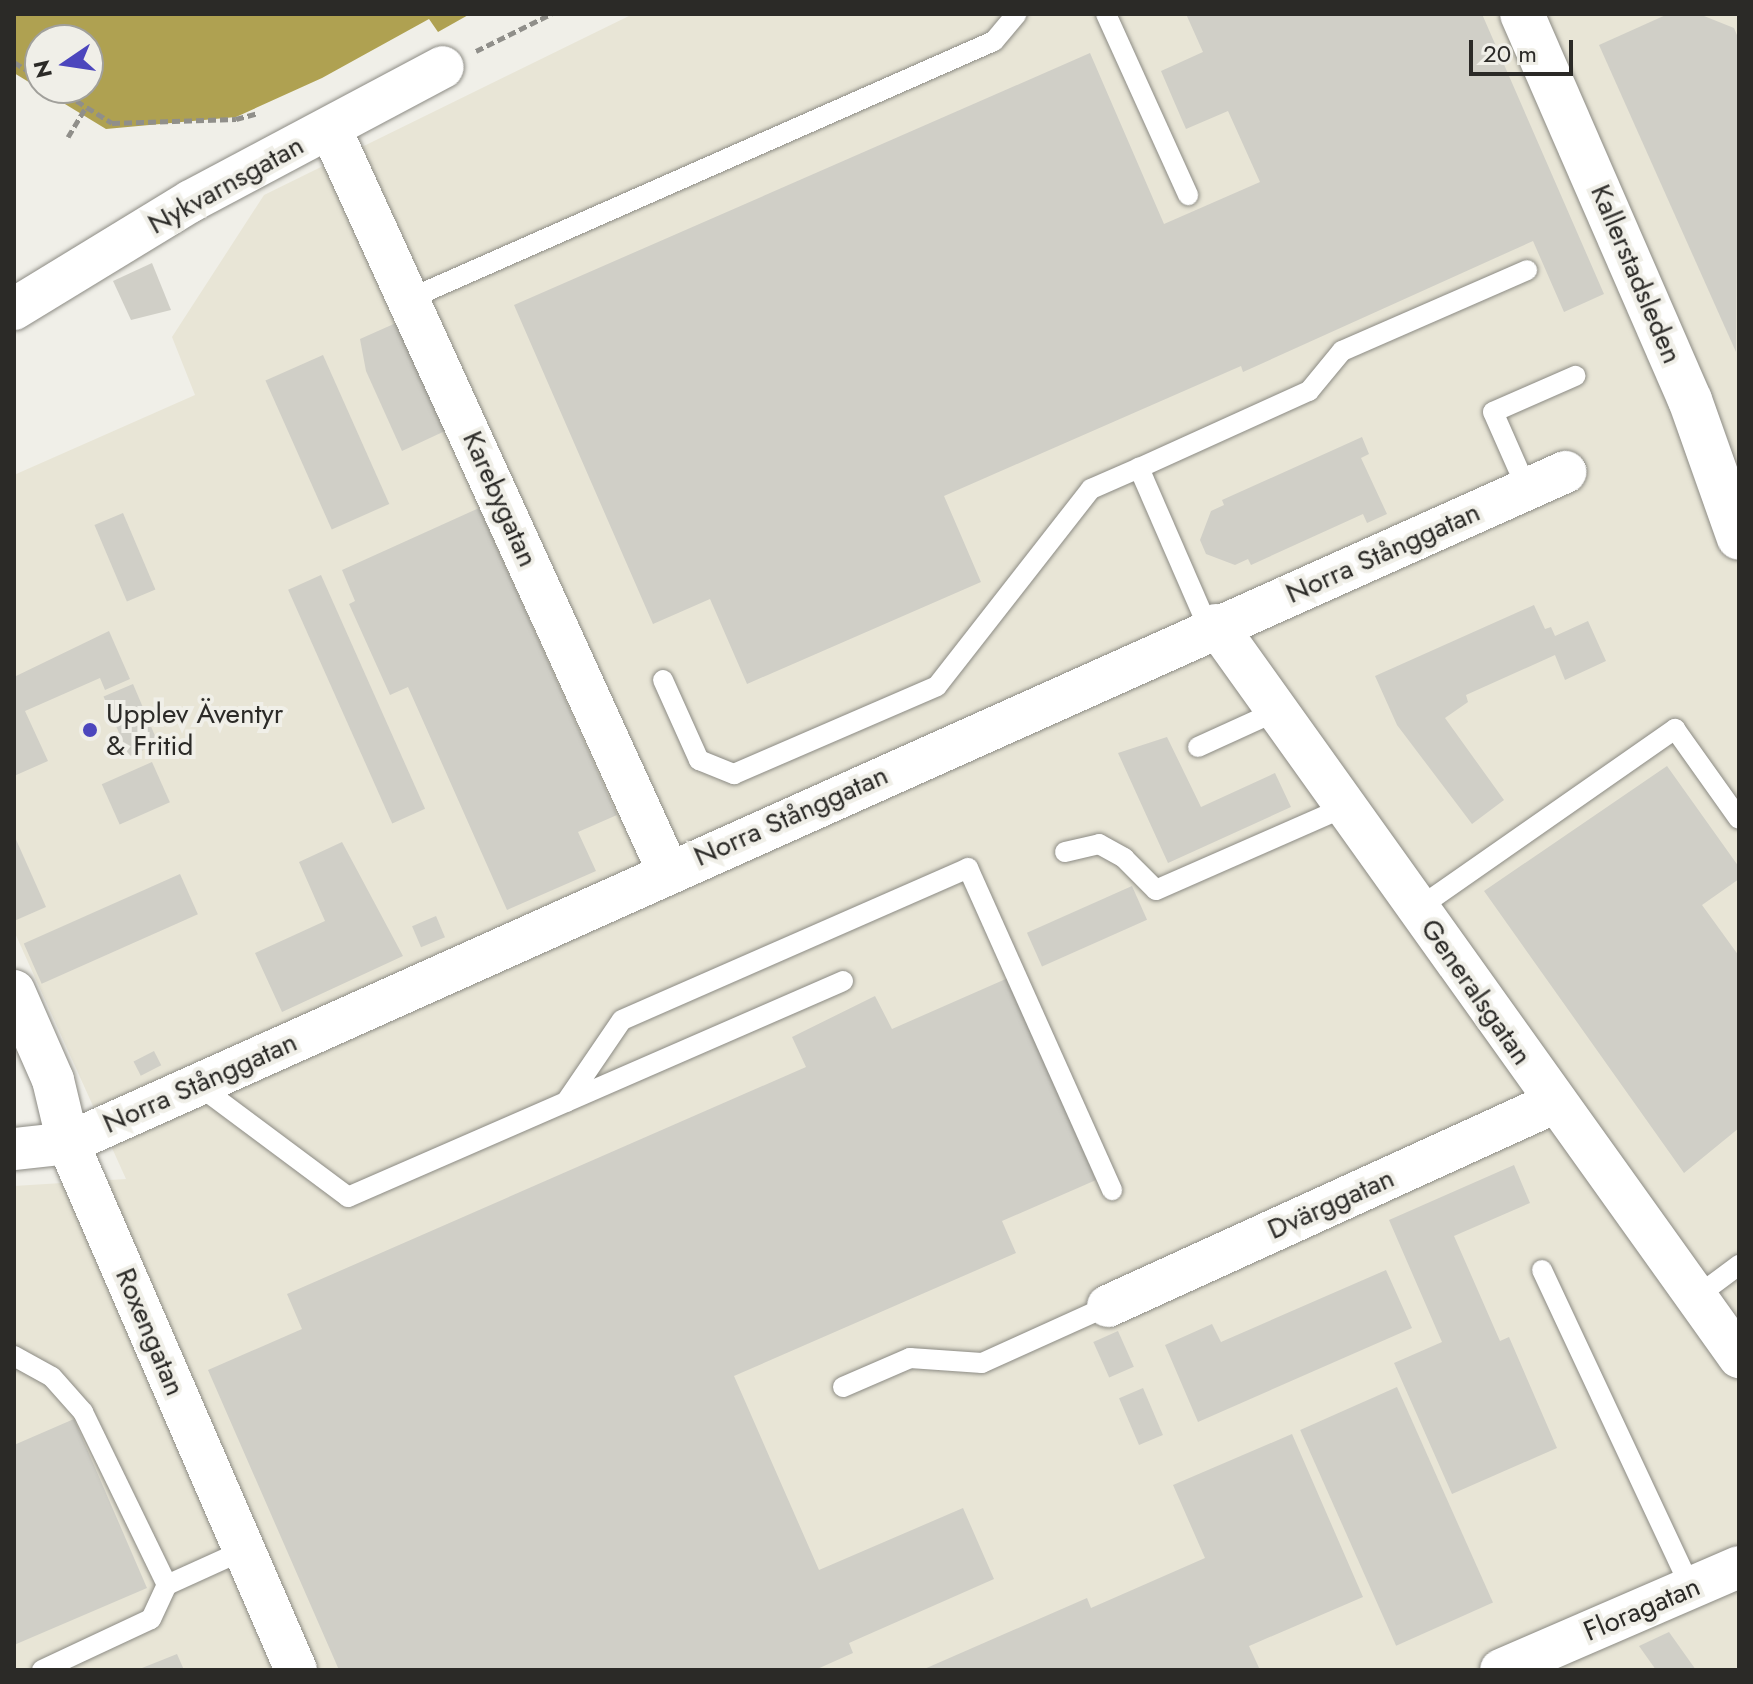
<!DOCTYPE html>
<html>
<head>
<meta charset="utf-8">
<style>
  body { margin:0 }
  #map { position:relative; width:1753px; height:1684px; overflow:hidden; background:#f0efe8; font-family:Jost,sans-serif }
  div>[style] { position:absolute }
  .built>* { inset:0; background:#e8e5d6 }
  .water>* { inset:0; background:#afa151 }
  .building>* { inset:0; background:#d0cfc7; transform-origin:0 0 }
  .path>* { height:5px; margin-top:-2.5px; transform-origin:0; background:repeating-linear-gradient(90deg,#908f8a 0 8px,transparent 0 12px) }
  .roads { filter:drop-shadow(0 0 2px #8c8b84) drop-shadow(0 0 2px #8c8b84) }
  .lane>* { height:20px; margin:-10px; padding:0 10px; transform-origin:10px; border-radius:10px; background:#fff }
  .street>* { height:42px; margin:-21px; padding:0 21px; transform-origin:21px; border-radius:21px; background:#fff }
  .secondary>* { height:44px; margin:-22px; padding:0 22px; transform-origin:22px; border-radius:22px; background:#fff }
  .dots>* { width:22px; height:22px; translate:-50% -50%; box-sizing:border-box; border:4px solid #f0efe8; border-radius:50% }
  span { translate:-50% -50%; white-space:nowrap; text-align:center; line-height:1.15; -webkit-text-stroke:8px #f0efe8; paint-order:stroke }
  .street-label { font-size:28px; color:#2b2a27 }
  .poi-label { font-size:28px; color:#2b2a27 }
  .left { translate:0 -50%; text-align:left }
  .frame { position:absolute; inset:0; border:16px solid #2b2a27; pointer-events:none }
  .north { position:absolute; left:24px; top:24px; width:80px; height:80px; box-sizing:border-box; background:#f0efe8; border:2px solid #a1a09b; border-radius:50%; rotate:257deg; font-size:22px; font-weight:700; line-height:32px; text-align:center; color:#2b2a27 }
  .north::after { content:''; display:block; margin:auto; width:28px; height:36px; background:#4c46bd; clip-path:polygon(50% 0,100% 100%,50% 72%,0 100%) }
  .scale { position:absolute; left:1469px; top:40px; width:104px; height:36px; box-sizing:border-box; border:4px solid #2b2a27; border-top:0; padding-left:10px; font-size:24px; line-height:28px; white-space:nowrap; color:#2b2a27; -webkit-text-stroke:6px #f0efe8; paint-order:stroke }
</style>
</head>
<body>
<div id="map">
  <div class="built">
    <i style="clip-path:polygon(633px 14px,1739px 14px,1739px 1670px,14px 1670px,14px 1186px,126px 1179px,14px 931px,14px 475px,195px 395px,172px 337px,264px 195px)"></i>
  </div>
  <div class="water">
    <i style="clip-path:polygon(evenodd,14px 14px,470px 14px,438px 32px,429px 19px,322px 78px,236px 117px,106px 129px,14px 73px,14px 14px,40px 40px,88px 40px,88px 88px,40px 88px,40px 40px)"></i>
  </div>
  <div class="building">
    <i style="clip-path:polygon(1186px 14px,1482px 14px,1604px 294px,1564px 312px,1533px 241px,1243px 372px,1241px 366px,944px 496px,981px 582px,747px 684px,710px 599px,653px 624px,514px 305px,1090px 53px,1164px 224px,1260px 182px,1228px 111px,1186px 129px,1173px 99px,1161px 71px,1203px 52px)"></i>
    <i style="clip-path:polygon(1668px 14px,1699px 14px,1734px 28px,1739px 40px,1736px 352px,1599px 45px)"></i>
    <i style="clip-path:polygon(152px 263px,171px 310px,131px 320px,113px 281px)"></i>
    <i style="clip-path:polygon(396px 323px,445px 431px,402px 451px,366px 371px,360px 339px)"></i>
    <i style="left:323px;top:355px;width:163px;height:63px;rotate:66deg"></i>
    <i style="clip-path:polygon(1362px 437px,1369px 454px,1361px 458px,1387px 514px,1367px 523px,1363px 514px,1251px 565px,1248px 559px,1235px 565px,1206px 554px,1200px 540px,1211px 511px,1224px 505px,1222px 500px)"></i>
    <i style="clip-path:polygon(479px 508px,617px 815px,578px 832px,596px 871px,507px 910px,408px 687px,390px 695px,349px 604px,355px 601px,342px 570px)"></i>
    <i style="left:123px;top:513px;width:83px;height:31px;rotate:67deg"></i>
    <i style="left:321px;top:575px;width:256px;height:36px;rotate:66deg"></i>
    <i style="clip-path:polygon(1534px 605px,1545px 629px,1551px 627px,1555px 636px,1588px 621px,1606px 661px,1565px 680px,1555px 655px,1466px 695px,1468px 702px,1445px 718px,1504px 800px,1472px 824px,1397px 725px,1375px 676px)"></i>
    <i style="clip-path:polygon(109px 631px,130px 679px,105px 690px,100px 678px,25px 711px,48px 761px,14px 776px,14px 677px)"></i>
    <i style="left:133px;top:684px;width:65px;height:32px;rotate:67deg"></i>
    <i style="clip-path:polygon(1167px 737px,1201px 807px,1275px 773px,1291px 807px,1168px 863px,1118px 753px)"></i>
    <i style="left:152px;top:762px;width:44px;height:55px;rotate:66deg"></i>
    <i style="clip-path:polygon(1667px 766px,1739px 867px,1739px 879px,1702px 905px,1739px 956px,1739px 1128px,1684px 1173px,1484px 891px)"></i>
    <i style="clip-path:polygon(14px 835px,46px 907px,14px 921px)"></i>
    <i style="clip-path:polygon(342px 842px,403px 956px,282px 1012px,255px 953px,325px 921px,299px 862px)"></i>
    <i style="left:180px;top:874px;width:44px;height:171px;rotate:66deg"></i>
    <i style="left:1132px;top:886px;width:37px;height:115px;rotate:66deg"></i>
    <i style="left:436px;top:916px;width:23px;height:26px;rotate:67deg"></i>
    <i style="clip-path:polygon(1008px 978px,1096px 1180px,1002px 1221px,1016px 1253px,734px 1376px,819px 1570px,963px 1508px,994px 1579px,849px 1643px,853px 1653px,815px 1670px,339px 1670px,208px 1370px,302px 1329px,287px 1294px,806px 1067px,792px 1037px,875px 996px,892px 1029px)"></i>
    <i style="left:154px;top:1051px;width:16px;height:23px;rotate:63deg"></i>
    <i style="clip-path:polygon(1514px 1165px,1530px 1203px,1454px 1236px,1500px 1341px,1509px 1337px,1557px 1448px,1452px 1494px,1394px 1363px,1442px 1342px,1389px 1220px)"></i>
    <i style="clip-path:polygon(1386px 1270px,1412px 1328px,1198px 1422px,1165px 1345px,1212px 1324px,1221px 1342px)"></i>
    <i style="left:1118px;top:1331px;width:39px;height:27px;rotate:66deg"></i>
    <i style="left:1397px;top:1387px;width:236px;height:106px;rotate:66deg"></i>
    <i style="left:1143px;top:1388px;width:51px;height:26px;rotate:67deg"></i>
    <i style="clip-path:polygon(74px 1419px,147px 1588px,14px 1645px,14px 1445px)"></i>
    <i style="clip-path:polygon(1292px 1434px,1363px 1597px,1249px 1646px,1260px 1670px,922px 1670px,1087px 1598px,1091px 1608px,1205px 1558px,1173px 1485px)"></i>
    <i style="clip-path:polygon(1669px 1632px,1696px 1670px,1656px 1670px,1639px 1646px)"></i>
    <i style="clip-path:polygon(177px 1654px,184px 1670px,137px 1670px)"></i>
  </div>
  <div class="path">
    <i style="left:476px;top:51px;width:84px;rotate:-26.3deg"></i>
    <i style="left:14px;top:62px;width:31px;rotate:32deg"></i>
    <i style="left:56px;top:88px;width:66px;rotate:32deg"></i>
    <i style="left:112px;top:123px;width:124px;rotate:-1.8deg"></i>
    <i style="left:236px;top:119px;width:23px;rotate:-15deg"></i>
    <i style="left:68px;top:137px;width:35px;rotate:-59deg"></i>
  </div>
  <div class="roads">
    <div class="lane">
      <i style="left:1106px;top:14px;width:199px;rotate:65.6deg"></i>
      <i style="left:409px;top:299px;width:639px;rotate:-23.8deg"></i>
      <i style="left:994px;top:41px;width:35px;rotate:-50deg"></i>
      <i style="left:1527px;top:489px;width:84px;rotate:-113.8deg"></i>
      <i style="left:1493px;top:412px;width:90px;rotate:-23.7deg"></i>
      <i style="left:1209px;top:629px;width:176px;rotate:-113.5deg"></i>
      <i style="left:1139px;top:468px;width:187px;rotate:-24.4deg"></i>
      <i style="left:1309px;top:391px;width:52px;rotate:-50.5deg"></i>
      <i style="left:1342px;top:351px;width:202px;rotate:-23.6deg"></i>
      <i style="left:663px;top:680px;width:88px;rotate:65.8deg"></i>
      <i style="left:699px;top:760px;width:38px;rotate:22deg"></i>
      <i style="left:734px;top:774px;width:221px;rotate:-23.4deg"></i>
      <i style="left:937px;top:686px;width:250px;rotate:-52deg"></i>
      <i style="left:1091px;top:489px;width:52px;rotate:-23.6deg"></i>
      <i style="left:1198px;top:747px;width:87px;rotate:-24.5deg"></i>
      <i style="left:1065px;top:852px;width:35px;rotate:-13deg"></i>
      <i style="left:1099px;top:844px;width:29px;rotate:29deg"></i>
      <i style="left:1124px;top:858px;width:45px;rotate:45deg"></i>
      <i style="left:1156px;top:890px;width:206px;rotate:-23.7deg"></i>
      <i style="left:1417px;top:909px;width:315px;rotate:-34.9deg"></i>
      <i style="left:1675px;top:729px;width:110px;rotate:54.6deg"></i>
      <i style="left:198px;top:1085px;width:187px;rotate:36.7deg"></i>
      <i style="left:348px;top:1197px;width:540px;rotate:-23.57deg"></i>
      <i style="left:566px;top:1102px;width:99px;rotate:-55.7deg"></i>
      <i style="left:622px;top:1020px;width:378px;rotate:-23.7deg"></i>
      <i style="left:968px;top:868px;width:353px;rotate:65.9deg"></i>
      <i style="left:1542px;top:1270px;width:351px;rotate:64.9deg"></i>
      <i style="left:1696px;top:1297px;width:54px;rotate:-36.7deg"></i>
      <i style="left:14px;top:1356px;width:43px;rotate:28.9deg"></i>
      <i style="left:52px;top:1377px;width:47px;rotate:48.5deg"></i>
      <i style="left:83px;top:1412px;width:192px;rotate:64.1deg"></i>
      <i style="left:843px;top:1387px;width:73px;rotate:-23.4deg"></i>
      <i style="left:910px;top:1358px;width:72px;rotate:4deg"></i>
      <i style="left:982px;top:1363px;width:138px;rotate:-24.3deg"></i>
      <i style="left:42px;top:1670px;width:120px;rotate:-25.1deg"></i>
      <i style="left:151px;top:1619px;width:38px;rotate:-65deg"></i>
      <i style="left:167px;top:1585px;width:85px;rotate:-24.4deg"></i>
    </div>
    <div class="street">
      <i style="left:330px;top:128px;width:816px;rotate:65.54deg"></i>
      <i style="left:14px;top:309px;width:207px;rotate:-31.4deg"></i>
      <i style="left:191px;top:201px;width:285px;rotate:-28deg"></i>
      <i style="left:1216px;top:625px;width:900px;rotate:54.45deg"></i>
      <i style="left:14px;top:991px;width:97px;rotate:66.3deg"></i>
      <i style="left:53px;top:1080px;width:65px;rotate:76.6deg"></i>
      <i style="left:68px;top:1143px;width:574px;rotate:66.6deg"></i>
      <i style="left:14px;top:1149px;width:54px;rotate:-6.3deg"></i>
      <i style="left:68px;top:1143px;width:1641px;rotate:-24.14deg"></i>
      <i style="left:1108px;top:1306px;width:491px;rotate:-24.5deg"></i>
      <i style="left:1501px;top:1670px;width:259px;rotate:-23.4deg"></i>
    </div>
    <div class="secondary">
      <i style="left:1522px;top:14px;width:421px;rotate:66.5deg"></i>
      <i style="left:1690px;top:400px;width:146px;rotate:70.5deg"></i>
    </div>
  </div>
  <div class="dots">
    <i style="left:90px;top:730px;background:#4c46bd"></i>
  </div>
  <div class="street-label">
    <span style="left:226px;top:185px;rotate:-29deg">Nykvarnsgatan</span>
    <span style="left:1636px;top:274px;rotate:67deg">Kallerstadsleden</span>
    <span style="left:500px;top:499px;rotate:66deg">Karebygatan</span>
    <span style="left:1383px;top:553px;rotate:-24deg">Norra Stånggatan</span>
    <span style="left:791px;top:816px;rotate:-24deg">Norra Stånggatan</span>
    <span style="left:1476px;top:992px;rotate:55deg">Generalsgatan</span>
    <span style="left:200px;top:1083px;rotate:-24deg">Norra Stånggatan</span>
    <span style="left:1331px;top:1204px;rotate:-24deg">Dvärggatan</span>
    <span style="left:150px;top:1332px;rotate:67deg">Roxengatan</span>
    <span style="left:1642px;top:1609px;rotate:-23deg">Floragatan</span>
  </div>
  <div class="poi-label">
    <span class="left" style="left:106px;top:730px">Upplev Äventyr<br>&amp; Fritid</span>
  </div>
  <div class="frame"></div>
  <div class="north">N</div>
  <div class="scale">20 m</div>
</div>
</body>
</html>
